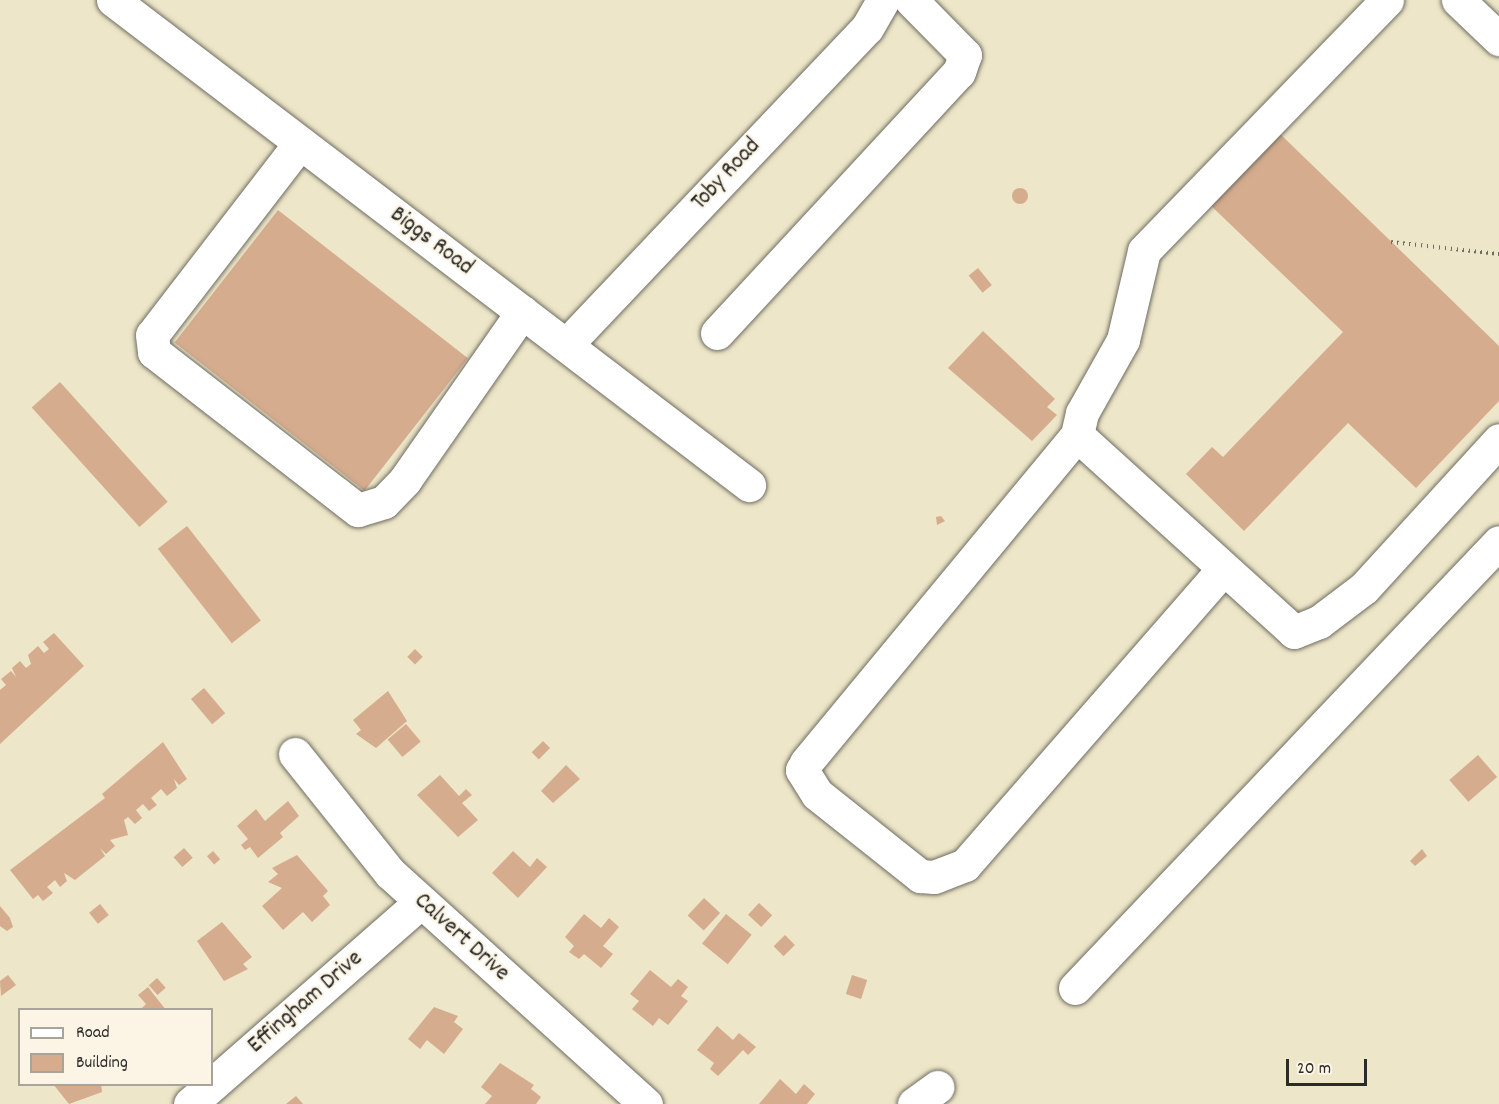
<!DOCTYPE html>
<style>
body{margin:0}
#map{position:relative;width:1499px;height:1104px;overflow:hidden;background:#ede6c8;font-family:Dekko,sans-serif}
div>[style]{position:absolute}
[style*='--x']{left:calc(var(--x)*1px);top:calc(var(--y)*1px);width:calc(var(--w)*1px);rotate:calc(var(--a)*1deg)}
.building>*{inset:0;background:#d6ac8e;transform-origin:0 0}
.round{border-radius:50%}
.path>*{height:4px;margin-top:-2px;transform-origin:0;background:repeating-linear-gradient(90deg,#6f6c62 0 1.5px,transparent 0 6px)}
.roads{filter:drop-shadow(0 0 2px #6f6c62) drop-shadow(0 0 2px #6f6c62)}
.minor>*{height:33px;margin:-16.5px;padding:0 16.5px;transform-origin:16.5px;border-radius:16.5px;background:#fff}
span{translate:-50% -50%;white-space:nowrap;text-align:center;line-height:1.15;-webkit-text-stroke:4.5px #fcf5e5;paint-order:stroke}
.street-label{font-size:24px;color:#2b2b2b}
.legend{position:absolute;left:18px;top:1008px;width:195px;height:78px;box-sizing:border-box;background:#fcf5e5;border:2px solid #a8a49b;margin:0;padding:8px 10px;list-style:none;font-size:18px;color:#2b2b2b}
.legend li{display:flex;align-items:center;gap:12px;height:30px}
.legend b{width:30px;border:2px solid #a8a49b}
.scale{position:absolute;left:1286px;top:1059px;width:81px;height:27px;box-sizing:border-box;border:3px solid #2b2b2b;border-top:0;padding-left:8px;font-size:18px;line-height:21px;white-space:nowrap;color:#2b2b2b;-webkit-text-stroke:4px #fcf5e5;paint-order:stroke}
</style>
<div id="map">
<div class="building">
<div style="clip-path:polygon(1276px 130px,1499px 346px,1499px 401px,1416px 488px,1348px 423px,1244px 531px,1186px 474px,1212px 447px,1223px 457px,1343px 332px,1207px 202px)"></div>
<div class="round" style="left:1012px;top:188px;width:16px;height:16px"></div>
<div style="left:278px;top:210px;width:241px;height:168px;rotate:38deg"></div>
<div style="left:978px;top:268px;width:22px;height:12px;rotate:51deg"></div>
<div style="clip-path:polygon(983px 331px,1055px 399px,1047px 407px,1057px 415px,1032px 441px,948px 368px)"></div>
<div style="left:60px;top:382px;width:161px;height:38px;rotate:48deg"></div>
<div style="clip-path:polygon(941px 516px,945px 521px,937px 525px,936px 517px)"></div>
<div style="left:187px;top:526px;width:120px;height:37px;rotate:52deg"></div>
<div style="clip-path:polygon(54px 633px,84px 666px,0 744px,0 690px,6px 685px,1px 679px,11px 671px,16px 677px,12px 668px,20px 661px,26px 668px,31px 664px,28px 655px,38px 646px,44px 653px,49px 649px,43px 642px)"></div>
<div style="left:415px;top:649px;width:11px;height:11px;rotate:45deg"></div>
<div style="left:204px;top:688px;width:33px;height:17px;rotate:50deg"></div>
<div style="clip-path:polygon(388px 691px,407px 721px,376px 748px,356px 734px,361px 730px,353px 720px)"></div>
<div style="left:406px;top:724px;width:23px;height:24px;rotate:50deg"></div>
<div style="left:543px;top:741px;width:10px;height:16px;rotate:45deg"></div>
<div style="clip-path:polygon(163px 742px,187px 779px,179px 785px,174px 779px,177px 788px,167px 796px,161px 789px,151px 798px,157px 805px,149px 811px,143px 804px,136px 810px,142px 818px,135px 824px,128px 817px,124px 820px,128px 835px,110px 840px,115px 846px,106px 854px,100px 848px,105px 856px,75px 880px,64px 873px,67px 881px,60px 887px,55px 880px,47px 887px,53px 893px,43px 901px,38px 895px,33px 899px,10px 870px,105px 798px,102px 794px)"></div>
<div style="left:1478px;top:755px;width:29px;height:38px;rotate:49deg"></div>
<div style="clip-path:polygon(566px 765px,580px 779px,553px 803px,541px 791px)"></div>
<div style="clip-path:polygon(440px 775px,459px 796px,466px 789px,472px 795px,462px 803px,478px 820px,458px 837px,417px 795px)"></div>
<div style="clip-path:polygon(288px 801px,299px 816px,280px 833px,283px 837px,258px 858px,250px 847px,245px 850px,241px 845px,248px 839px,237px 826px,256px 809px,265px 821px)"></div>
<div style="left:184px;top:848px;width:13px;height:14px;rotate:48deg"></div>
<div style="clip-path:polygon(1422px 849px,1427px 856px,1415px 866px,1410px 861px)"></div>
<div style="left:213px;top:851px;width:11px;height:8px;rotate:49deg"></div>
<div style="clip-path:polygon(513px 851px,530px 867px,537px 858px,547px 867px,518px 898px,492px 873px)"></div>
<div style="clip-path:polygon(297px 855px,328px 891px,323px 896px,330px 905px,312px 922px,303px 912px,283px 930px,262px 906px,282px 888px,268px 882px,278px 874px,272px 868px)"></div>
<div style="left:704px;top:898px;width:22px;height:24px;rotate:43deg"></div>
<div style="left:759px;top:903px;width:18px;height:16px;rotate:43deg"></div>
<div style="left:100px;top:904px;width:14px;height:14px;rotate:51deg"></div>
<div style="clip-path:polygon(0 906px,10px 918px,13px 927px,7px 931px,0 926px)"></div>
<div style="clip-path:polygon(584px 914px,601px 928px,609px 918px,619px 927px,603px 946px,613px 954px,601px 968px,584px 954px,579px 959px,569px 952px,574px 946px,565px 937px)"></div>
<div style="left:726px;top:914px;width:33px;height:38px;rotate:39deg"></div>
<div style="clip-path:polygon(222px 922px,252px 957px,243px 964px,248px 969px,224px 981px,197px 941px)"></div>
<div style="left:785px;top:935px;width:14px;height:16px;rotate:45deg"></div>
<div style="clip-path:polygon(650px 970px,671px 987px,678px 979px,688px 987px,681px 996px,688px 1001px,668px 1025px,659px 1018px,653px 1026px,632px 1009px,639px 1001px,630px 994px)"></div>
<div style="clip-path:polygon(8px 975px,16px 985px,1px 996px,0 981px)"></div>
<div style="left:852px;top:975px;width:16px;height:20px;rotate:18deg"></div>
<div style="left:157px;top:978px;width:13px;height:11px;rotate:48deg"></div>
<div style="clip-path:polygon(148px 987px,155px 996px,166px 1010px,140px 1010px,146px 1004px,138px 995px)"></div>
<div style="clip-path:polygon(434px 1007px,458px 1016px,454px 1022px,463px 1029px,444px 1054px,427px 1040px,420px 1049px,408px 1039px)"></div>
<div style="clip-path:polygon(717px 1026px,733px 1040px,739px 1033px,756px 1047px,748px 1055px,743px 1050px,718px 1076px,710px 1069px,714px 1063px,697px 1050px)"></div>
<div style="clip-path:polygon(500px 1063px,534px 1085px,531px 1089px,541px 1097px,536px 1104px,485px 1104px,492px 1096px,481px 1087px)"></div>
<div style="clip-path:polygon(780px 1079px,796px 1094px,804px 1084px,815px 1094px,807px 1104px,759px 1104px)"></div>
<div style="clip-path:polygon(53px 1084px,101px 1084px,102px 1092px,69px 1104px)"></div>
<div style="clip-path:polygon(296px 1096px,303px 1104px,286px 1104px)"></div>
</div>
<div class="path">
<div style="--x:1391;--y:242;--w:109;--a:6.3"></div>
</div>
<div class="roads">
<div class="minor">
<div style="--x:113;--y:0;--w:800;--a:37.33"></div>
<div style="--x:1387;--y:0;--w:349;--a:134.1"></div>
<div style="--x:1144;--y:251;--w:91;--a:103.3"></div>
<div style="--x:1123;--y:340;--w:84;--a:119.3"></div>
<div style="--x:1082;--y:413;--w:23;--a:103"></div>
<div style="--x:1077;--y:435;--w:293;--a:42.2"></div>
<div style="--x:1294;--y:632;--w:27;--a:-22"></div>
<div style="--x:1319;--y:622;--w:56;--a:-37.1"></div>
<div style="--x:1364;--y:588;--w:200;--a:-47.6"></div>
<div style="--x:1458;--y:0;--w:57;--a:43.6"></div>
<div style="--x:300;--y:143;--w:242;--a:127.6"></div>
<div style="--x:152;--y:335;--w:17;--a:83"></div>
<div style="--x:154;--y:352;--w:258;--a:37.8"></div>
<div style="--x:358;--y:510;--w:27;--a:-17"></div>
<div style="--x:384;--y:502;--w:30;--a:-46"></div>
<div style="--x:405;--y:480;--w:205;--a:-55.1"></div>
<div style="--x:717;--y:333;--w:356;--a:-47.2"></div>
<div style="--x:959;--y:72;--w:18;--a:-71"></div>
<div style="--x:965;--y:55;--w:77;--a:-134.5"></div>
<div style="--x:566;--y:345;--w:437;--a:-46.5"></div>
<div style="--x:867;--y:28;--w:32;--a:-60"></div>
<div style="--x:1077;--y:435;--w:425;--a:129.6"></div>
<div style="--x:806;--y:763;--w:8;--a:120"></div>
<div style="--x:802;--y:770;--w:28;--a:58"></div>
<div style="--x:817;--y:794;--w:132;--a:38.5"></div>
<div style="--x:920;--y:876;--w:14;--a:4"></div>
<div style="--x:934;--y:877;--w:33;--a:-21"></div>
<div style="--x:965;--y:865;--w:391;--a:-48.9"></div>
<div style="--x:295;--y:754;--w:152;--a:51.4"></div>
<div style="--x:390;--y:873;--w:345;--a:42.1"></div>
<div style="--x:1075;--y:988;--w:615;--a:-46.45"></div>
<div style="--x:190;--y:1104;--w:307;--a:-41.2"></div>
<div style="--x:914;--y:1104;--w:29;--a:-36"></div>
</div>
</div>
<div class="street-label">
<span style="left:727px;top:175px;rotate:-47deg">Toby Road</span>
<span style="left:431px;top:242px;rotate:37deg">Biggs Road</span>
<span style="left:461px;top:938px;rotate:42deg">Calvert Drive</span>
<span style="left:306px;top:1003px;rotate:-41deg">Effingham Drive</span>
</div>
<ul class="legend">
<li><b style="height:8px;background:#fff"></b>Road</li>
<li><b style="height:16px;background:#d6ac8e"></b>Building</li>
</ul>
<div class="scale">20 m</div>
</div>
